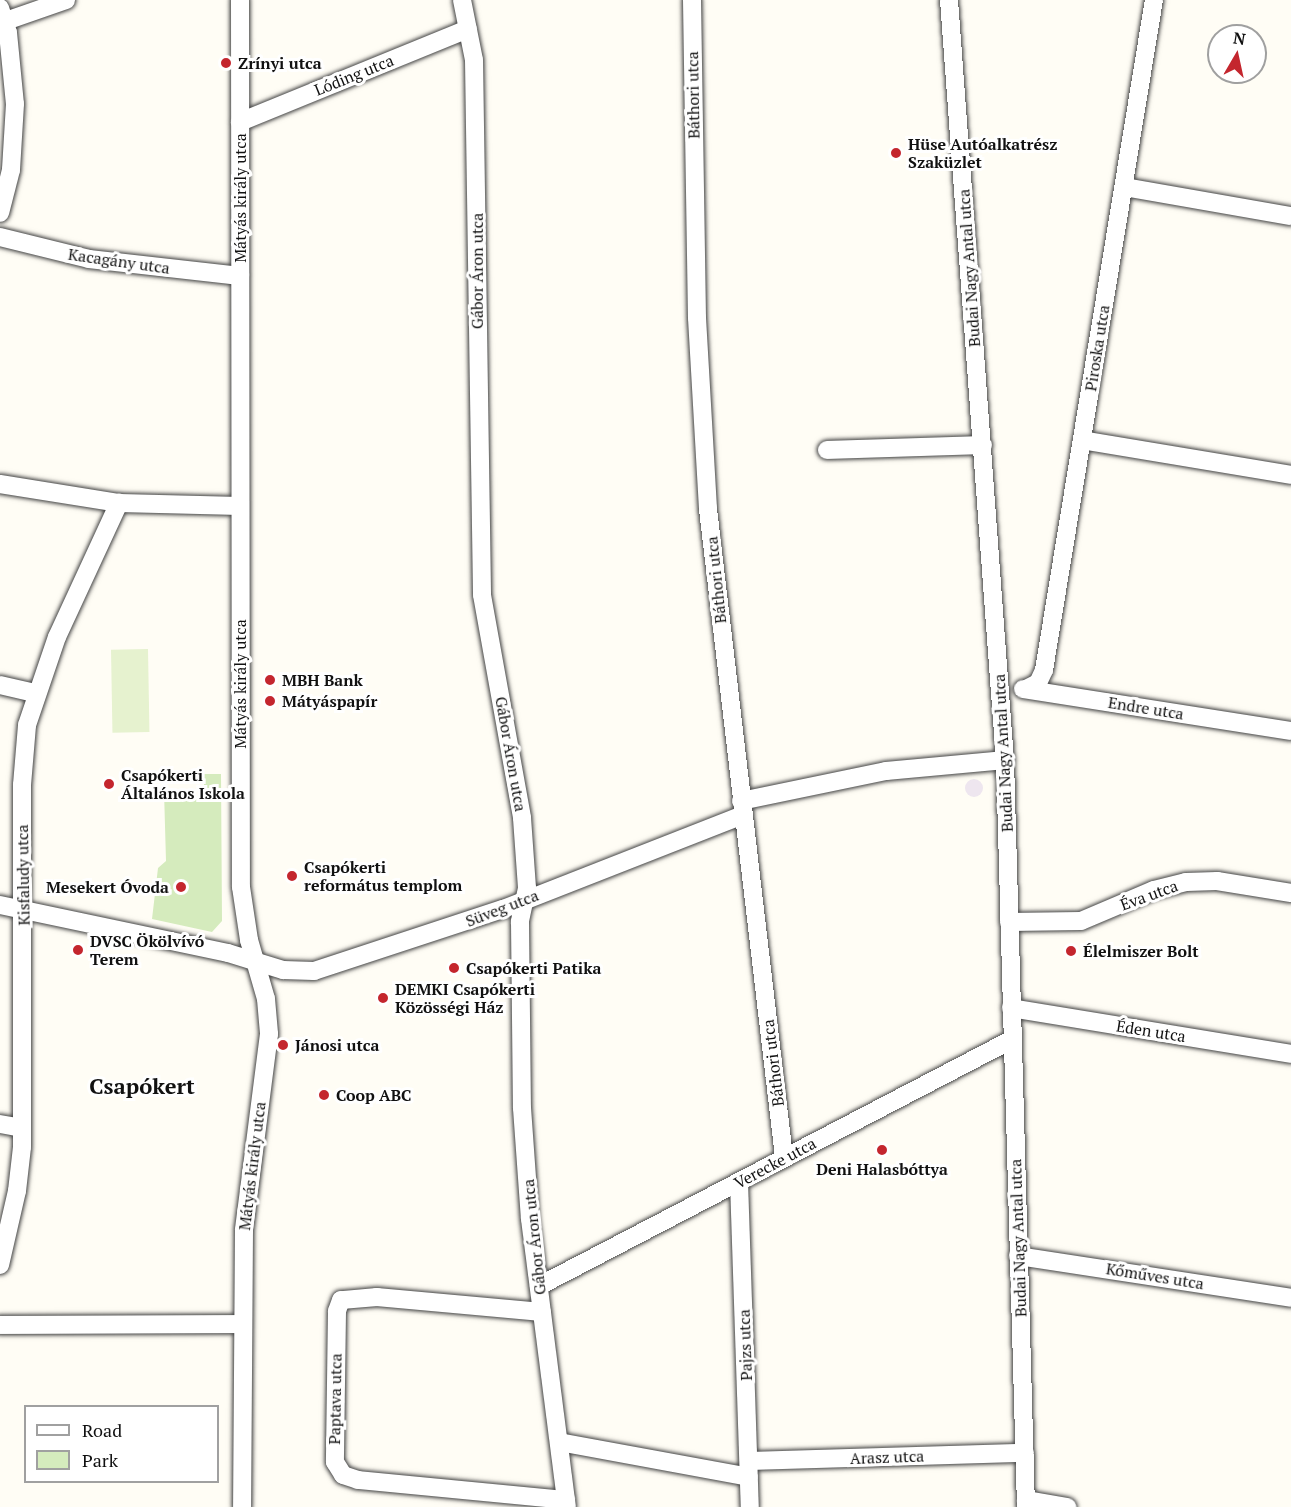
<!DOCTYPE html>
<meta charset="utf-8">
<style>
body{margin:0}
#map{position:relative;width:1291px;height:1507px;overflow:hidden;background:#fffdf5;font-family:"PT Serif",serif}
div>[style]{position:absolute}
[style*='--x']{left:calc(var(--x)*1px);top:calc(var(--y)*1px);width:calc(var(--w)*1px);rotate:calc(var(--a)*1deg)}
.industrial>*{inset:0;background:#eee6ef}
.round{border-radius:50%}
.green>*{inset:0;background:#d5ebbd}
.pitch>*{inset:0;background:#e6f2cf;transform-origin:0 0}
.roads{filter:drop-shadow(0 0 2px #444) drop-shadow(0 0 2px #444)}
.minor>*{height:18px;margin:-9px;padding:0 9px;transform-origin:9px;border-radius:9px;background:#fff}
.dots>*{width:16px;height:16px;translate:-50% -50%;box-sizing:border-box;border:3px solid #fff;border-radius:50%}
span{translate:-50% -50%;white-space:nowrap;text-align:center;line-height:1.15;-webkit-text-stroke:6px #fff;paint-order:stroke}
.poi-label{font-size:16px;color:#111;font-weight:700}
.left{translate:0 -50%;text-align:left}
.right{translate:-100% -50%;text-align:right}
.street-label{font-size:16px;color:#111}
.district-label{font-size:22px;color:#111;font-weight:700}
.legend{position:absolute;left:24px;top:1405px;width:195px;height:78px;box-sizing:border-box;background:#fff;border:2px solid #a0a0a0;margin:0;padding:8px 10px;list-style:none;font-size:18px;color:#111}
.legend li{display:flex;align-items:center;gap:12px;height:30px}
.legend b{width:30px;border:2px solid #a0a0a0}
.north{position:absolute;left:1207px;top:24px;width:60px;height:60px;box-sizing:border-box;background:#fff;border:2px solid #a0a0a0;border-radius:50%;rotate:9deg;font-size:16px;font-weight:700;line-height:24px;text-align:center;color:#111}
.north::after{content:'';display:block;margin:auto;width:21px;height:27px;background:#c4262e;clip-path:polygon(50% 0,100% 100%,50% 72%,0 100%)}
</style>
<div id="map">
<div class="industrial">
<div class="round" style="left:965px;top:779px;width:18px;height:18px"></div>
</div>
<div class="green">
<div style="clip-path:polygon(204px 774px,221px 774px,222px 921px,212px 932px,152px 919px,158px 868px,166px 861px,164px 791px,185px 790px,185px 799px,204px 799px)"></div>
</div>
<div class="pitch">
<div style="left:148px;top:649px;width:83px;height:37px;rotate:89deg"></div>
</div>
<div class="roads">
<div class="minor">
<div style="--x:240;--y:0;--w:887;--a:89.94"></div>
<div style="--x:241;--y:887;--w:54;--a:81.4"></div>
<div style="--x:249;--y:940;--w:61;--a:73.9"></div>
<div style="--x:266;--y:999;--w:35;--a:85"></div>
<div style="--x:269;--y:1034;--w:198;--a:97.3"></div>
<div style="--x:244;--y:1230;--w:277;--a:90.4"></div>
<div style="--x:462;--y:0;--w:61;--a:78.7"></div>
<div style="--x:474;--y:60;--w:535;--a:89.14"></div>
<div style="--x:482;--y:595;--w:227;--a:79.8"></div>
<div style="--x:522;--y:818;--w:70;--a:85.9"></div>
<div style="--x:527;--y:888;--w:35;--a:102"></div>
<div style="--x:520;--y:922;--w:186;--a:89.4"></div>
<div style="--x:522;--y:1108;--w:111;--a:85.9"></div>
<div style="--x:530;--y:1219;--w:290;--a:82.7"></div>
<div style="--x:692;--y:0;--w:318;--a:89.1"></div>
<div style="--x:697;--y:318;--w:191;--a:86.7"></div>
<div style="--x:708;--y:509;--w:652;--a:83.31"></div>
<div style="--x:949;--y:0;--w:762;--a:85.79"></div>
<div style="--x:1005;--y:760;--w:747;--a:88.39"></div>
<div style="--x:0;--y:8;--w:26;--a:72"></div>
<div style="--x:8;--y:33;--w:71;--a:84.4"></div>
<div style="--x:15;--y:104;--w:66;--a:93.5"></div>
<div style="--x:11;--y:170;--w:44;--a:104.3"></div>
<div style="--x:0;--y:23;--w:70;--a:-19.2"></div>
<div style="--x:240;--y:122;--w:246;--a:-22.2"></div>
<div style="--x:1124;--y:187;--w:169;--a:9.9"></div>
<div style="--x:0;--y:237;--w:92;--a:13.9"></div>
<div style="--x:89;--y:259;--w:152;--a:6.4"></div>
<div style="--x:1082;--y:440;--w:212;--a:9.5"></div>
<div style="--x:827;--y:450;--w:156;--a:-1.8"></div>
<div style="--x:0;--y:484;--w:121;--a:9.1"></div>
<div style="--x:119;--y:503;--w:121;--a:1.4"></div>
<div style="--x:0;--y:685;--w:36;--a:13"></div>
<div style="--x:1028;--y:688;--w:11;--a:-27"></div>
<div style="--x:1038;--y:683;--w:14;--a:-65"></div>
<div style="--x:1044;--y:670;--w:679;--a:-80.68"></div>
<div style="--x:1023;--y:689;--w:271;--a:8.9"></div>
<div style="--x:741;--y:801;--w:148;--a:-11.7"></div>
<div style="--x:886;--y:771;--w:120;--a:-5.3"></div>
<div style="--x:0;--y:905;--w:233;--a:11.9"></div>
<div style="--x:228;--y:953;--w:58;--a:17.2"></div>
<div style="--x:283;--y:970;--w:31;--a:2"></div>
<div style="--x:314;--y:971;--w:199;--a:-18.2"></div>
<div style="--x:503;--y:909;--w:258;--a:-21.4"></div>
<div style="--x:1009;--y:922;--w:72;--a:-0.8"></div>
<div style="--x:1081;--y:921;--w:79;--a:-23"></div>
<div style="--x:1154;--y:890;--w:33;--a:-14"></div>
<div style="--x:1186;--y:882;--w:31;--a:-2"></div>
<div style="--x:1217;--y:881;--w:75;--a:9.2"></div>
<div style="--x:1011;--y:1008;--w:284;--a:9.3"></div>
<div style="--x:0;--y:1124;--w:22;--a:10"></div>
<div style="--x:739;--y:1182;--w:325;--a:88.1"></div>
<div style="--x:1018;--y:1256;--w:276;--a:8.7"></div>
<div style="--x:0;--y:1265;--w:76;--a:-77.1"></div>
<div style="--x:17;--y:1191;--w:44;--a:-83.5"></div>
<div style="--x:22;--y:1147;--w:362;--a:-90"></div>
<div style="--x:22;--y:785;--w:60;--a:-85.2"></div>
<div style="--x:27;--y:725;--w:93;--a:-71.2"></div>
<div style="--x:57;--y:637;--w:148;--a:-65.2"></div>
<div style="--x:539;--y:1286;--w:532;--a:-27.53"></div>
<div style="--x:542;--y:1312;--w:166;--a:-174.8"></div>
<div style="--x:377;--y:1297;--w:36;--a:175"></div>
<div style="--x:341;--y:1300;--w:12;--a:110"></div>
<div style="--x:337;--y:1311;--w:151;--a:90.8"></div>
<div style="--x:335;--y:1462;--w:15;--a:58"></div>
<div style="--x:343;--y:1475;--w:16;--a:18"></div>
<div style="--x:358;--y:1480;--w:209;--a:5.5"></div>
<div style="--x:0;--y:1325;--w:242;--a:-0.2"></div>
<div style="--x:559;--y:1442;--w:193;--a:10.4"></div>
<div style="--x:749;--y:1461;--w:276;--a:-1.7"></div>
<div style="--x:1026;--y:1500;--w:42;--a:9.7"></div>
</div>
</div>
<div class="dots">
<div style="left:226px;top:63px;background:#c4262e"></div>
<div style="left:896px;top:153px;background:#c4262e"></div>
<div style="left:270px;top:680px;background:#c4262e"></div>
<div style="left:270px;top:701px;background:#c4262e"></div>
<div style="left:109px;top:784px;background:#c4262e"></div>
<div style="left:292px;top:876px;background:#c4262e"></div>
<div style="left:181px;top:887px;background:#c4262e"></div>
<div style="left:78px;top:950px;background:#c4262e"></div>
<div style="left:1071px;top:951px;background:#c4262e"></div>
<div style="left:454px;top:968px;background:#c4262e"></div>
<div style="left:383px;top:998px;background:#c4262e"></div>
<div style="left:283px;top:1045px;background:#c4262e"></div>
<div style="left:324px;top:1095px;background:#c4262e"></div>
<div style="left:882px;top:1150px;background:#c4262e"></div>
</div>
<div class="poi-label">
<span class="left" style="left:238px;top:63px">Zrínyi utca</span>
<span class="left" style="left:908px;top:153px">Hüse Autóalkatrész<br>Szaküzlet</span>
<span class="left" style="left:282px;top:680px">MBH Bank</span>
<span class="left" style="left:282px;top:701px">Mátyáspapír</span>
<span class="left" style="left:121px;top:784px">Csapókerti<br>Általános Iskola</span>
<span class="left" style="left:304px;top:876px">Csapókerti<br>református templom</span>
<span class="right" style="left:169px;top:887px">Mesekert Óvoda</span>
<span class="left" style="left:90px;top:950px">DVSC Ökölvívó<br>Terem</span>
<span class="left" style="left:1083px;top:951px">Élelmiszer Bolt</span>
<span class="left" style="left:466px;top:968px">Csapókerti Patika</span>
<span class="left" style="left:395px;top:998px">DEMKI Csapókerti<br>Közösségi Ház</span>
<span class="left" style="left:295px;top:1045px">Jánosi utca</span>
<span class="left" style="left:336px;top:1095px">Coop ABC</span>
<span style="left:882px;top:1169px">Deni Halasbóttya</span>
</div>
<div class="street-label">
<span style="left:354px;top:75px;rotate:-22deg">Lóding utca</span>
<span style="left:693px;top:95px;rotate:-91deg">Báthori utca</span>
<span style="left:240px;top:198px;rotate:-90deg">Mátyás király utca</span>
<span style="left:119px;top:261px;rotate:8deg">Kacagány utca</span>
<span style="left:969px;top:268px;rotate:-94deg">Budai Nagy Antal utca</span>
<span style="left:477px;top:271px;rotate:-90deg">Gábor Áron utca</span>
<span style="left:1097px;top:348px;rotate:-81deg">Piroska utca</span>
<span style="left:716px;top:580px;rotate:-96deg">Báthori utca</span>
<span style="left:240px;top:684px;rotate:-90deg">Mátyás király utca</span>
<span style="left:1146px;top:708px;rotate:9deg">Endre utca</span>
<span style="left:1003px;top:753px;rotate:-93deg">Budai Nagy Antal utca</span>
<span style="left:511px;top:754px;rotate:80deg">Gábor Áron utca</span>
<span style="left:23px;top:875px;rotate:-91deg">Kisfaludy utca</span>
<span style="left:1149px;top:895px;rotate:-20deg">Éva utca</span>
<span style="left:502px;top:908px;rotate:-21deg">Süveg utca</span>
<span style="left:1151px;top:1031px;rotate:9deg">Éden utca</span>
<span style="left:773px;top:1063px;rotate:-97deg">Báthori utca</span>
<span style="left:775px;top:1163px;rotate:-28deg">Verecke utca</span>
<span style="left:252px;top:1166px;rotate:-83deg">Mátyás király utca</span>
<span style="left:534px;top:1237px;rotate:-96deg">Gábor Áron utca</span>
<span style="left:1018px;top:1238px;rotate:-92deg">Budai Nagy Antal utca</span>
<span style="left:1155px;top:1276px;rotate:9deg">Kőműves utca</span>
<span style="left:745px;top:1345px;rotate:-92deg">Pajzs utca</span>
<span style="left:335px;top:1399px;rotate:-89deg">Paptava utca</span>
<span style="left:887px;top:1457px;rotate:-2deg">Arasz utca</span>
</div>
<div class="district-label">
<span style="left:142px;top:1086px">Csapókert</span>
</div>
<ul class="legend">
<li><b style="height:8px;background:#fff"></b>Road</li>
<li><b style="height:16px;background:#d5ebbd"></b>Park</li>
</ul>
<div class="north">N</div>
</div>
